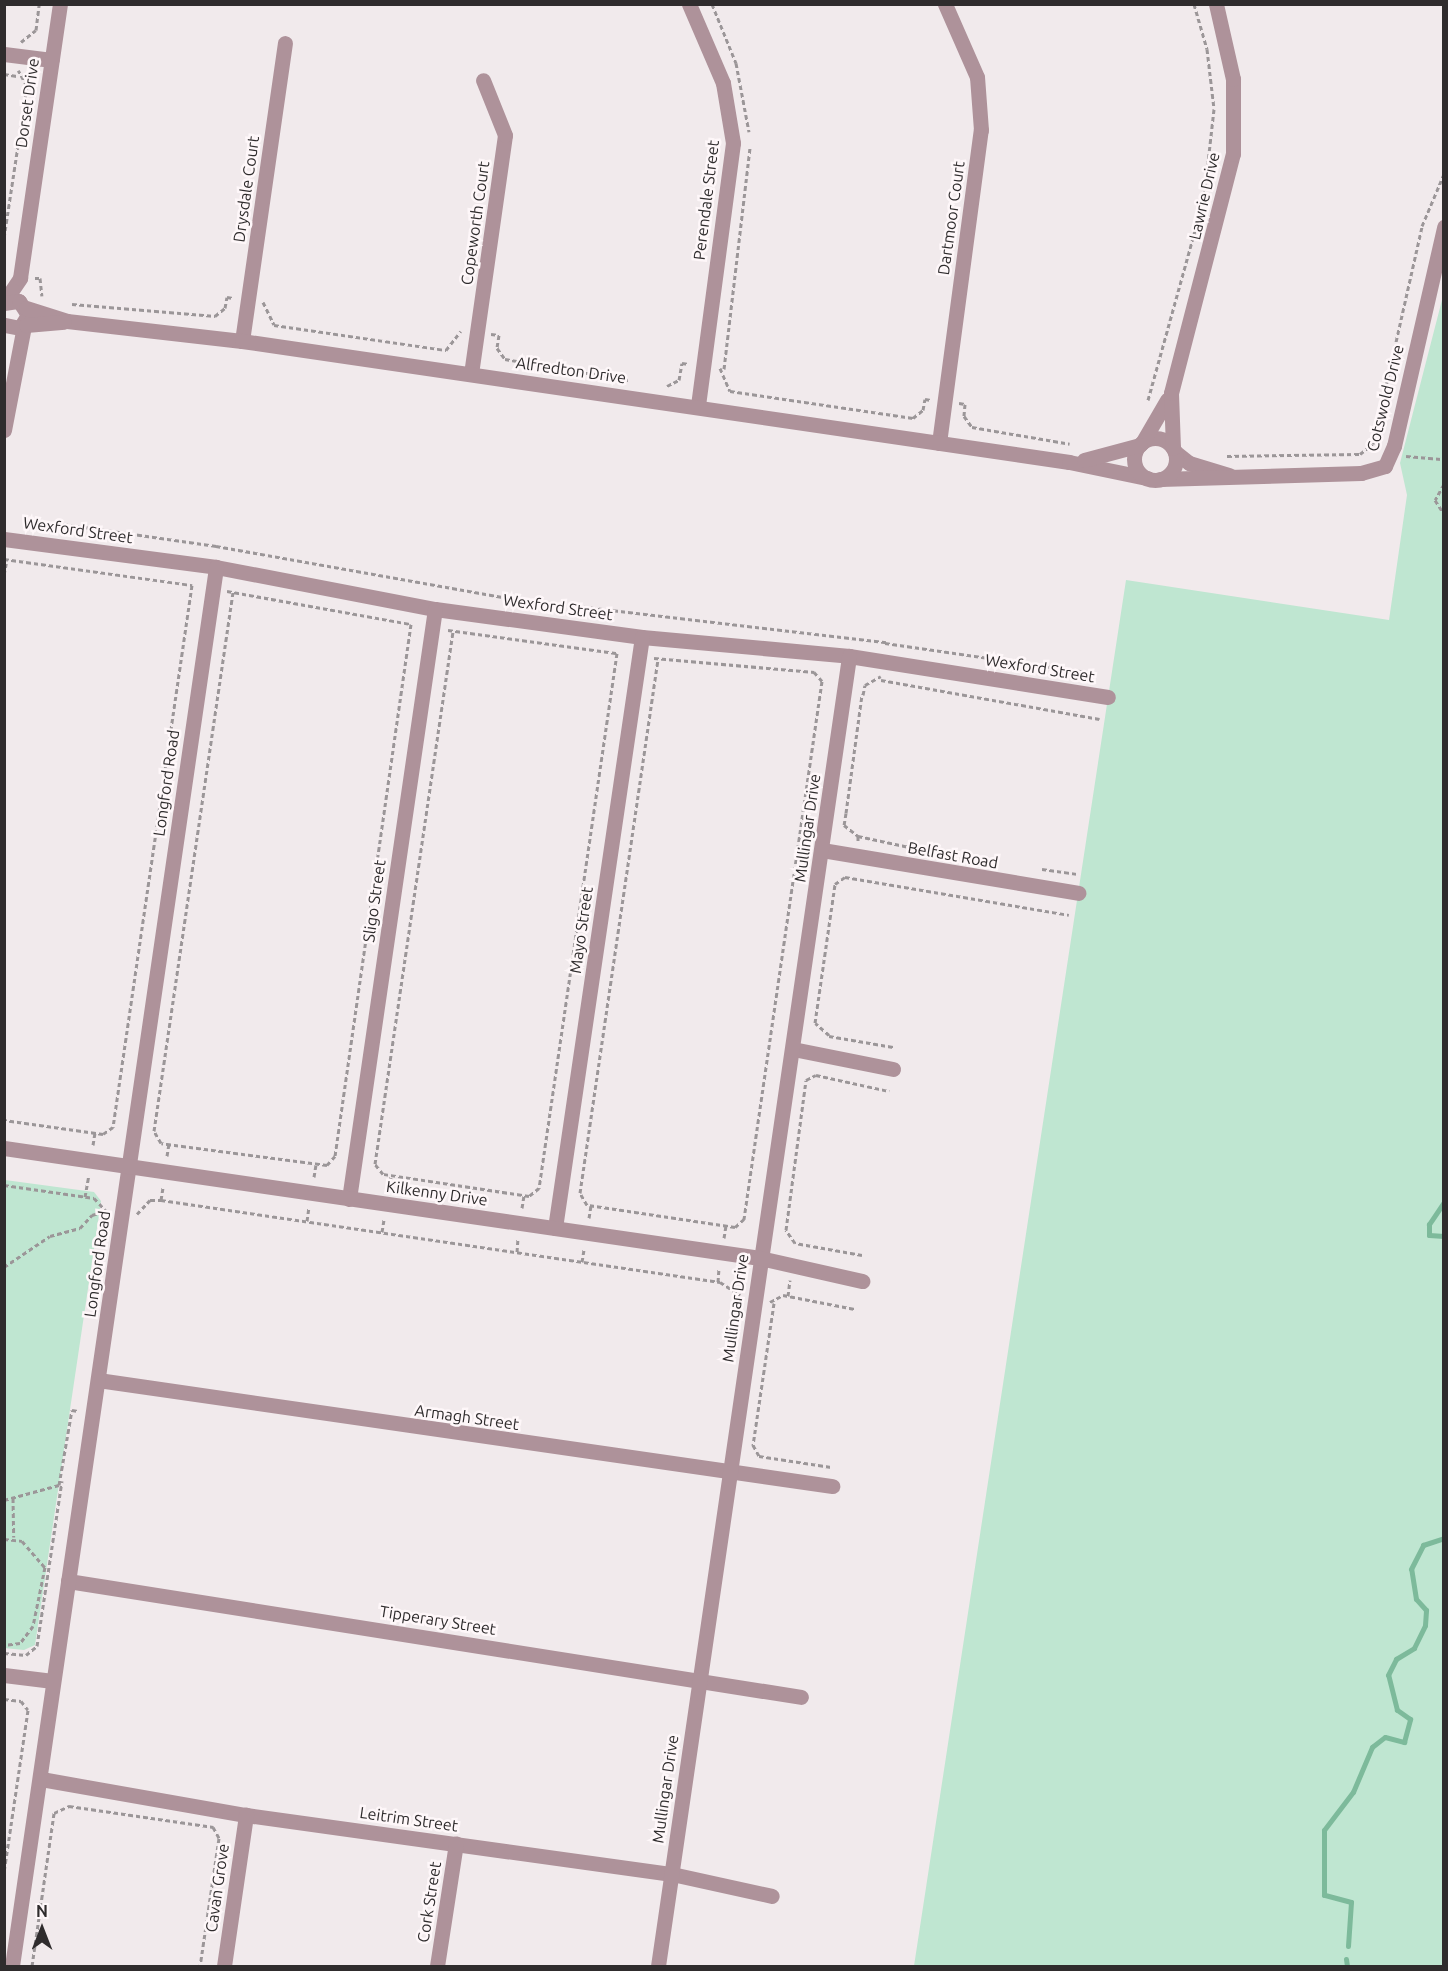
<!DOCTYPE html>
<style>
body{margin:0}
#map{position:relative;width:1448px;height:1971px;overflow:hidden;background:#f1eaec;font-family:Ubuntu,sans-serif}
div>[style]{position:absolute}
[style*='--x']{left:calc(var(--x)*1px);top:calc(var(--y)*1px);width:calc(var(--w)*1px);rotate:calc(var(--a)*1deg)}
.green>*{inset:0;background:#bfe6d1}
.stream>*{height:5px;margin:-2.5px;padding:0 2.5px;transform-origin:2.5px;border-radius:2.5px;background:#7dba9b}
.path>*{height:3px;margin-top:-1.5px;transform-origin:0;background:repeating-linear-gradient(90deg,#9b9698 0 4.5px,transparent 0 7.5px)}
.minor>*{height:15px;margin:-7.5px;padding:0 7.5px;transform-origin:7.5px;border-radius:7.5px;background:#ae929a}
.tertiary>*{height:15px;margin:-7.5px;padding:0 7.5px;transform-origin:7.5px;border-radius:7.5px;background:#ae929a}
.tertiary>.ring{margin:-7.5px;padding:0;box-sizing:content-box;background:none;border:15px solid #ae929a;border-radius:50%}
span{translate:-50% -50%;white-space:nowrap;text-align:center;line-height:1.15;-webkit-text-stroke:5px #fef7f9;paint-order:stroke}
.street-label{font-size:16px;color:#2f2c2d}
.frame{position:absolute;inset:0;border:6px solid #2f2c2d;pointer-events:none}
.north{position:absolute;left:12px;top:1899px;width:60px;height:60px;-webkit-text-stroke:4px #fef7f9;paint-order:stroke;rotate:0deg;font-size:16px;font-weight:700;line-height:24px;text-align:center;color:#2f2c2d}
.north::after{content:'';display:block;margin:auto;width:21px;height:27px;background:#2f2c2d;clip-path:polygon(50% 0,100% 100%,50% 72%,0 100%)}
</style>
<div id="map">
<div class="green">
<div style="clip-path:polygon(1443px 296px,1443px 1966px,914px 1966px,1126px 580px,1389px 620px,1407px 495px,1400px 463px)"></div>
<div style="clip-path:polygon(5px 1180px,94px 1192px,101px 1201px,35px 1645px,24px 1650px,4px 1648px)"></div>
</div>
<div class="stream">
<div style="--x:1444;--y:1202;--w:27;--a:124"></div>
<div style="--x:1429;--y:1224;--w:11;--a:90"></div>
<div style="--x:1429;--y:1235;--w:15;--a:4"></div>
<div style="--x:1444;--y:1492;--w:28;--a:90"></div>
<div style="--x:1348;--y:1946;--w:44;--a:-86.1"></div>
<div style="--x:1351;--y:1902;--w:28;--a:-165"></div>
<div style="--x:1324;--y:1895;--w:65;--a:-90"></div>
<div style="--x:1324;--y:1830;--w:48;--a:-52.7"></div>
<div style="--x:1353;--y:1792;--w:49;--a:-67.1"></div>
<div style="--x:1372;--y:1747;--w:16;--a:-38"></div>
<div style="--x:1385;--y:1737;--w:20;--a:15"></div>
<div style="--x:1404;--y:1742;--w:24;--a:-75"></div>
<div style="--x:1410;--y:1719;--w:16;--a:-145"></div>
<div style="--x:1397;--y:1710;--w:36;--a:-104"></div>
<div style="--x:1388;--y:1675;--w:18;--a:-63"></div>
<div style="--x:1396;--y:1659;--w:21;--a:-31"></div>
<div style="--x:1414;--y:1648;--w:25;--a:-64"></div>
<div style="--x:1425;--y:1625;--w:15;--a:-86"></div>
<div style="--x:1426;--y:1610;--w:15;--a:-132"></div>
<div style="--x:1416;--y:1599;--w:30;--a:-99"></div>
<div style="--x:1411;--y:1569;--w:27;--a:-63"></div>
<div style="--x:1423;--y:1545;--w:22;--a:-18"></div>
<div style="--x:1346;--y:1959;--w:7;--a:82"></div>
</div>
<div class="path">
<div style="--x:712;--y:4;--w:64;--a:67.9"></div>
<div style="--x:736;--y:63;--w:70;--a:79.3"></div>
<div style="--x:1194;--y:4;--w:47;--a:73.9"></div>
<div style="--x:1207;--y:49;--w:60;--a:83.3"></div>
<div style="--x:1214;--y:109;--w:90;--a:96.4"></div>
<div style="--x:21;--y:42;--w:19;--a:-39"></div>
<div style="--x:36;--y:30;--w:26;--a:-83"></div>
<div style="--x:4;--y:74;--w:13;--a:9"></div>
<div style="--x:4;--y:238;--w:154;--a:-81.4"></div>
<div style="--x:27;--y:86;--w:18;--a:-119"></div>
<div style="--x:35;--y:278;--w:5;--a:0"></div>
<div style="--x:40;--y:278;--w:18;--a:84"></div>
<div style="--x:263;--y:302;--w:25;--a:64"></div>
<div style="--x:274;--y:325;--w:174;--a:8.3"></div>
<div style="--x:446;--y:350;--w:24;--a:-52"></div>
<div style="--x:72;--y:304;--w:144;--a:4.8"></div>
<div style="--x:215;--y:316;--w:13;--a:-39"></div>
<div style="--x:225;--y:308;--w:11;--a:-80"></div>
<div style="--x:227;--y:297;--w:6;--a:9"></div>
<div style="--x:491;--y:334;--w:8;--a:7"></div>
<div style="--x:499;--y:335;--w:13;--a:99"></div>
<div style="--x:497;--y:348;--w:14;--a:54"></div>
<div style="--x:505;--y:359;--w:125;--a:9.7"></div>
<div style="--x:720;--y:368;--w:25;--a:67"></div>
<div style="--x:730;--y:391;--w:185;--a:8.4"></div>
<div style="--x:913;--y:418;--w:13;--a:-39"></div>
<div style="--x:923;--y:410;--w:11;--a:-80"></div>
<div style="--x:925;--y:399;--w:6;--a:9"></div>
<div style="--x:724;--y:369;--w:224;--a:-83.3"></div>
<div style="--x:667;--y:386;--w:13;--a:-27"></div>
<div style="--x:679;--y:380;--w:17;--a:-80"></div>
<div style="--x:682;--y:363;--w:7;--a:8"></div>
<div style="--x:1148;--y:400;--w:176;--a:-74.5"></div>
<div style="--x:959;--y:403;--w:6;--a:9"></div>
<div style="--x:965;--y:404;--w:12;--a:95"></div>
<div style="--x:964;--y:416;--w:14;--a:54"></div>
<div style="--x:972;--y:427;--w:99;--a:9.8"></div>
<div style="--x:1227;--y:456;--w:133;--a:-0.9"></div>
<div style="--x:1360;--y:454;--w:16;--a:-38"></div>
<div style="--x:1373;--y:444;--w:223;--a:-77.3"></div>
<div style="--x:1422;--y:226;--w:56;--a:-67.1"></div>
<div style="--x:1406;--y:456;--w:38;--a:5"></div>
<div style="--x:1444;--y:484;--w:18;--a:119"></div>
<div style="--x:1435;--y:500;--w:17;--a:57"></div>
<div style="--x:27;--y:526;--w:5;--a:-79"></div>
<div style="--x:28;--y:521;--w:35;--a:5"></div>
<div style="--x:63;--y:524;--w:155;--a:8.2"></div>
<div style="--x:216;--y:546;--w:298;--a:10.1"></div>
<div style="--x:509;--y:598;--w:380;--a:6.7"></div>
<div style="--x:4;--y:559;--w:190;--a:7.9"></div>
<div style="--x:192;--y:585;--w:548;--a:98.29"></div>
<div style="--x:113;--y:1127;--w:12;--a:145"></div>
<div style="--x:103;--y:1134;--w:100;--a:-172"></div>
<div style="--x:4;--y:575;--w:16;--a:-79"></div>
<div style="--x:227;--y:591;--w:187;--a:10.2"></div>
<div style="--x:411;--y:624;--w:537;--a:98.13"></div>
<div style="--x:335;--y:1156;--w:12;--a:132"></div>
<div style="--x:327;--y:1165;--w:167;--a:-172.5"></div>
<div style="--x:161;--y:1143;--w:14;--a:-120"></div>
<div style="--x:154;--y:1131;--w:545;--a:-81.66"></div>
<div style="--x:448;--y:630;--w:171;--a:7.8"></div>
<div style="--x:617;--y:653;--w:541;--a:98.29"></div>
<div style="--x:539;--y:1188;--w:13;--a:141"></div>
<div style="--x:529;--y:1196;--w:148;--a:-171.4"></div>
<div style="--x:383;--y:1174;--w:13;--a:-129"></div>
<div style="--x:375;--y:1164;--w:539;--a:-81.67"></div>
<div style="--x:885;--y:643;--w:211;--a:8.2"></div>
<div style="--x:654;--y:658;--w:161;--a:5"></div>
<div style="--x:814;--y:672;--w:12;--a:48"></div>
<div style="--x:822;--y:681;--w:544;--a:98.25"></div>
<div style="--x:744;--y:1219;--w:12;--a:138"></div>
<div style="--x:735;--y:1227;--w:150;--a:-171.5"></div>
<div style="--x:587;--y:1205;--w:14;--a:-120"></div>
<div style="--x:580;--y:1193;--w:540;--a:-81.69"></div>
<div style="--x:881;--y:680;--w:222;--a:10.1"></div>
<div style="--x:863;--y:695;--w:10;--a:-79"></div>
<div style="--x:865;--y:685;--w:18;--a:-29"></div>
<div style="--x:846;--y:813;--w:120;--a:-82.3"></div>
<div style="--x:846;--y:813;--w:12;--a:99"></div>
<div style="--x:844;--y:825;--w:18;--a:38"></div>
<div style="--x:858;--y:841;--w:5;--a:-90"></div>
<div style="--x:858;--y:836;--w:57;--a:12.1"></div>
<div style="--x:1042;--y:869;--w:35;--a:8"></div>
<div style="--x:829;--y:1035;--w:18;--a:-139"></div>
<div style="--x:815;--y:1023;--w:140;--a:-81.8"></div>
<div style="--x:835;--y:884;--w:12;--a:-35"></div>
<div style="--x:845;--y:877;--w:227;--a:9.6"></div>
<div style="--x:829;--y:1036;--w:65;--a:9.8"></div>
<div style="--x:93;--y:1145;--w:12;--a:-81"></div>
<div style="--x:167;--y:1156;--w:12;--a:-81"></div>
<div style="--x:314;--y:1177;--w:13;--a:-81"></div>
<div style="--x:4;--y:1185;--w:91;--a:8.2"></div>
<div style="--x:94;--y:1198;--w:18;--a:47"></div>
<div style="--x:389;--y:1189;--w:13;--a:-81"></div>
<div style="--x:85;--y:1197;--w:22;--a:-80"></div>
<div style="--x:161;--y:1200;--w:13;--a:-81"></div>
<div style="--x:522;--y:1208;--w:13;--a:-81"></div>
<div style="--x:137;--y:1214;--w:19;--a:-47"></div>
<div style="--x:150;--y:1200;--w:11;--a:0"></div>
<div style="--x:161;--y:1200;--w:565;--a:8.35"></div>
<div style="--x:720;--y:1282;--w:24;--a:33"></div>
<div style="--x:589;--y:1218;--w:13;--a:-81"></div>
<div style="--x:307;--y:1221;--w:14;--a:-82"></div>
<div style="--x:382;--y:1232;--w:13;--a:-81"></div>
<div style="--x:724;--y:1238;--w:13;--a:-81"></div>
<div style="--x:517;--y:1252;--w:13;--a:-86"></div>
<div style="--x:862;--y:1255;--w:68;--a:-169.8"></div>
<div style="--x:795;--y:1243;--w:16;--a:-125"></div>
<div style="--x:786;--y:1230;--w:151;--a:-82.4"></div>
<div style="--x:806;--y:1080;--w:11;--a:-27"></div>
<div style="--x:816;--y:1075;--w:75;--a:12.4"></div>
<div style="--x:582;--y:1262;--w:13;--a:-81"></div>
<div style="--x:4;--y:1267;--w:55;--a:-34"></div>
<div style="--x:50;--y:1236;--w:31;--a:-15"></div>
<div style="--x:80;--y:1228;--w:18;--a:-47"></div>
<div style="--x:92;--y:1215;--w:14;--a:-17"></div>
<div style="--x:718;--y:1282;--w:14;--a:-86"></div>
<div style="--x:788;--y:1296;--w:16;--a:-83"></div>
<div style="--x:770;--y:1302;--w:15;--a:-28"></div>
<div style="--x:783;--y:1295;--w:73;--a:11"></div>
<div style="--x:774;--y:1303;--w:144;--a:98.4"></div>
<div style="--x:753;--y:1445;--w:13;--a:61"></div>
<div style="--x:759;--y:1456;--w:73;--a:8.7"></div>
<div style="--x:13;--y:1498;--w:39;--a:89"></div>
<div style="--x:4;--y:1500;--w:57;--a:-15.3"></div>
<div style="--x:59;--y:1485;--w:76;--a:-80.2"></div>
<div style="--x:72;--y:1410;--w:6;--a:9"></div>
<div style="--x:4;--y:1539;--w:18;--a:6"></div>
<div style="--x:22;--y:1541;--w:35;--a:49"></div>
<div style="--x:45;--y:1567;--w:60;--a:101.5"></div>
<div style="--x:33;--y:1626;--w:21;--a:127"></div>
<div style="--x:20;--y:1643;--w:16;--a:173"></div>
<div style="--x:4;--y:1653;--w:22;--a:5"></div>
<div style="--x:26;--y:1655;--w:14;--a:-39"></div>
<div style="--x:37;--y:1646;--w:167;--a:-81.4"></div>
<div style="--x:4;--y:1699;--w:17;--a:7"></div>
<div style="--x:21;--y:1701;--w:11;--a:52"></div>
<div style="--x:28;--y:1710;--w:164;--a:98.4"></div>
<div style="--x:32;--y:1966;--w:155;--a:-81.8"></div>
<div style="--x:54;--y:1813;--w:17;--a:-25"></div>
<div style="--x:69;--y:1806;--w:146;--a:8.3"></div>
<div style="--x:213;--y:1827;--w:13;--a:61"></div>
<div style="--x:219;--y:1838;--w:129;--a:98.4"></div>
</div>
<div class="minor">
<div style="--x:689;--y:4;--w:86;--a:66.7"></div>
<div style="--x:723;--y:83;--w:61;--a:80.5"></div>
<div style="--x:733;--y:143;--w:266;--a:97.6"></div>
<div style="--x:4;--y:54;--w:48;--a:7.1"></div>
<div style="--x:4;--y:302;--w:29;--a:-56"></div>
<div style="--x:20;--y:278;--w:277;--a:-81.7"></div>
<div style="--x:242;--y:341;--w:301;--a:-81.8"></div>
<div style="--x:471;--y:374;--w:241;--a:-81.9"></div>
<div style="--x:505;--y:135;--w:59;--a:-111.8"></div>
<div style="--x:4;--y:430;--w:106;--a:-79.1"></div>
<div style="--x:939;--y:443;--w:316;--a:-82.4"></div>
<div style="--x:981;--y:130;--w:53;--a:-94.3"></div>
<div style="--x:977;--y:77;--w:80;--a:-113.7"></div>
<div style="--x:1175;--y:452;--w:18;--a:38"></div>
<div style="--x:1189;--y:463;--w:42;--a:16.7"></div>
<div style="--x:1160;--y:479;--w:201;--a:-1.7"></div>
<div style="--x:1361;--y:473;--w:25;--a:-16"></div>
<div style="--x:1385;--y:466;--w:22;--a:-66"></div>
<div style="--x:1394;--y:446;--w:225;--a:-77.1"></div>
<div style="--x:4;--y:539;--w:214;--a:7.5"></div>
<div style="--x:216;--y:567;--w:223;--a:10.9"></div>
<div style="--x:435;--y:609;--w:209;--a:7.7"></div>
<div style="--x:642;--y:637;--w:208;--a:5.2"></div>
<div style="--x:849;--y:656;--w:262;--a:9"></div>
<div style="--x:822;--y:850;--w:260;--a:9.5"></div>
<div style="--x:793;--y:1049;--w:102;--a:11.3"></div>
<div style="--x:349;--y:1199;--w:596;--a:-81.71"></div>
<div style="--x:555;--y:1228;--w:597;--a:-81.63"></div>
<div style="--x:98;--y:1380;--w:742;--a:8.22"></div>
<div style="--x:68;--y:1581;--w:742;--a:8.99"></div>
<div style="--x:4;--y:1675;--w:49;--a:7"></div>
<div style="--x:41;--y:1779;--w:208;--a:10"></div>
<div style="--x:246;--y:1815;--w:430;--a:7.9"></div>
<div style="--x:672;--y:1874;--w:102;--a:12.4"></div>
<div style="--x:12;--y:1966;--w:1414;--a:-81.7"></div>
<div style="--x:224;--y:1966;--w:153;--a:-81.7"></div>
<div style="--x:437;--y:1966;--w:124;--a:-81.2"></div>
<div style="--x:658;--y:1966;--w:1324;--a:-81.7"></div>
</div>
<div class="tertiary">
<div style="--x:4;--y:303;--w:15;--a:-8"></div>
<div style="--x:19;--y:301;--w:17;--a:57"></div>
<div style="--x:28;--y:315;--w:15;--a:122"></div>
<div style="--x:20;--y:328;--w:16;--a:-169"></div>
<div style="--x:26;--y:308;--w:43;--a:17.6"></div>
<div style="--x:67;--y:321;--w:176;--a:6.5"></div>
<div style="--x:242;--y:341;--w:836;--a:8.32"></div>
<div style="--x:1069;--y:462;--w:80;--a:11.6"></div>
<div style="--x:26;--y:325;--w:38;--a:-5"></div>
<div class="ring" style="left:1134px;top:438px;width:27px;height:27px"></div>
<div style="--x:1142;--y:443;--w:50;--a:-59.8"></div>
<div style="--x:1173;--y:448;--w:55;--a:-92.1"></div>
<div style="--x:1171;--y:393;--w:247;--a:-75.5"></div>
<div style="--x:1233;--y:154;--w:75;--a:-90"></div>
<div style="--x:1233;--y:79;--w:77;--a:-102.8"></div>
<div style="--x:1084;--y:460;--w:58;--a:-15"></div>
<div style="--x:4;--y:1148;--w:764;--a:8.28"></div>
<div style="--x:760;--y:1258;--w:105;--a:12.7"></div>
</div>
<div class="street-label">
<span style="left:27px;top:103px;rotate:-82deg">Dorset Drive</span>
<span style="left:246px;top:189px;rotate:-82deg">Drysdale Court</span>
<span style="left:1204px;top:196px;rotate:-77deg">Lawrie Drive</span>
<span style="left:706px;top:200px;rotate:-83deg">Perendale Street</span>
<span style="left:951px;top:218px;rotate:-82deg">Dartmoor Court</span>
<span style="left:475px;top:223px;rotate:-82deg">Copeworth Court</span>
<span style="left:571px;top:370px;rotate:8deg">Alfredton Drive</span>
<span style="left:1385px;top:398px;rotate:-76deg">Cotswold Drive</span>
<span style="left:78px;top:530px;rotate:8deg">Wexford Street</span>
<span style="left:558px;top:607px;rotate:8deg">Wexford Street</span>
<span style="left:1040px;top:668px;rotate:9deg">Wexford Street</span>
<span style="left:166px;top:783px;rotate:-82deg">Longford Road</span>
<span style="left:807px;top:828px;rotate:-82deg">Mullingar Drive</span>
<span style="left:953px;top:855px;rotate:10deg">Belfast Road</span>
<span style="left:374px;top:901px;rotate:-82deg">Sligo Street</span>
<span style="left:581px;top:930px;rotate:-82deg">Mayo Street</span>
<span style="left:437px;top:1193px;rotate:8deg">Kilkenny Drive</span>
<span style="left:97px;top:1264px;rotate:-82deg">Longford Road</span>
<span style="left:735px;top:1308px;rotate:-82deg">Mullingar Drive</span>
<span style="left:467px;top:1417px;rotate:8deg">Armagh Street</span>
<span style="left:438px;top:1620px;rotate:9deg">Tipperary Street</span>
<span style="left:665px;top:1789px;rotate:-82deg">Mullingar Drive</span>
<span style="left:409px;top:1819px;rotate:8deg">Leitrim Street</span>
<span style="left:217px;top:1888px;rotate:-82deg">Cavan Grove</span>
<span style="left:429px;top:1902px;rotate:-81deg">Cork Street</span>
</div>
<div class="frame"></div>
<div class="north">N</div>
</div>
